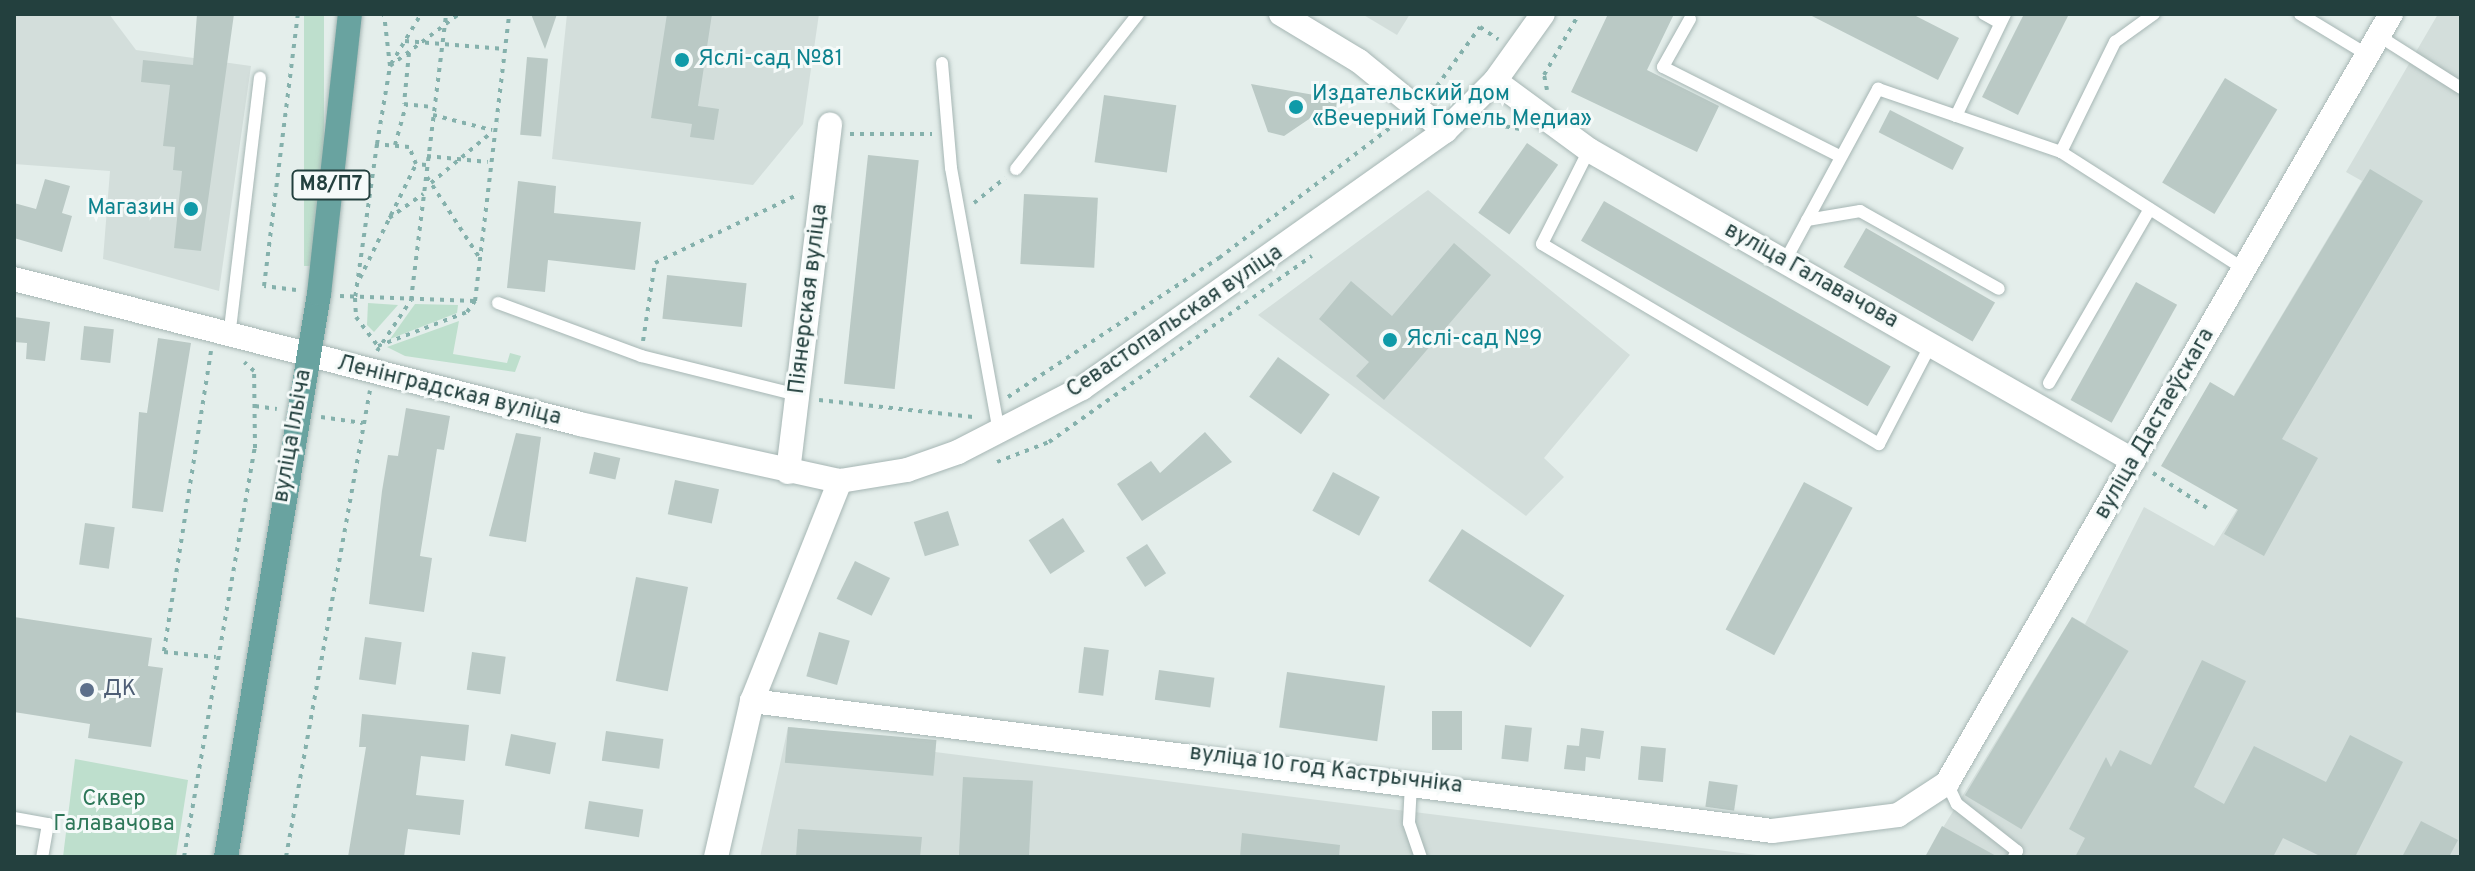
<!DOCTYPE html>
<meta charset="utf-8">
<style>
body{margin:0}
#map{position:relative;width:2475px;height:871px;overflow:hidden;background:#e4eeeb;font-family:Overpass,sans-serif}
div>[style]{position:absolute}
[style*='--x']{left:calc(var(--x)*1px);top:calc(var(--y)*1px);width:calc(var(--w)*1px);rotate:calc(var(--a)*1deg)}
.built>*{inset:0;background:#d3dedb}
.green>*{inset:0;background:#bedfcd;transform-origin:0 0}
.building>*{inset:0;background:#bac9c5;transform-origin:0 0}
.path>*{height:4px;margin-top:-2px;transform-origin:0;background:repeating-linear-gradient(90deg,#85b1ac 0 4px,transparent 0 10px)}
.roads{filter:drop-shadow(0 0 2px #a6b6b4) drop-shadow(0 0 2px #a6b6b4)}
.service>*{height:12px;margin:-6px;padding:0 6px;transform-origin:6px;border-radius:6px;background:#fff}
.minor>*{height:24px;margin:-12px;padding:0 12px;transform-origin:12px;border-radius:12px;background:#fff}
.tertiary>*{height:24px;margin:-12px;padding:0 12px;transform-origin:12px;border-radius:12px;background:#fff}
.primary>*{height:24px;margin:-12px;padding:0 12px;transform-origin:12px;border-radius:12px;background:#69a3a0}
.dots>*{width:22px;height:22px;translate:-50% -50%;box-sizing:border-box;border:4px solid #f5faf9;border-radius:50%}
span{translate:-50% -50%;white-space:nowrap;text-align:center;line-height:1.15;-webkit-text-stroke:6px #f5faf9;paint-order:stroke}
.shield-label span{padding:2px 6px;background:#f5faf9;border:2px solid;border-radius:6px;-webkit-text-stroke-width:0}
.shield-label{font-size:20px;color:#23403e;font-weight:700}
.culture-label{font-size:22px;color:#0d838f}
.left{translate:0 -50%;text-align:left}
.right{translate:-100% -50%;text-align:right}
.street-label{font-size:22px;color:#23403e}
.service-label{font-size:22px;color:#4e5e75}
.park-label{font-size:22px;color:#2d7758}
.frame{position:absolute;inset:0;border:16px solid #23403e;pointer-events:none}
</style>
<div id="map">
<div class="built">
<div style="clip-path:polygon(14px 14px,109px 14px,136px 50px,251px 66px,219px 291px,103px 259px,110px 171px,14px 164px)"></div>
<div style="clip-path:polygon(567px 14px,819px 14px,803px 124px,753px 185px,552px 159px)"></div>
<div style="clip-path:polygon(1362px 14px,1410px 14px,1397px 35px)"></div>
<div style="clip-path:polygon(2438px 14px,2461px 14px,2461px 857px,1925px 857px,2072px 617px,2085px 624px,2144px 507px,2214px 546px,2288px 428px,2234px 395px,2362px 181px,2346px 172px)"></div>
<div style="clip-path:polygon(1428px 190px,1630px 355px,1544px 458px,1564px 477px,1526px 516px,1258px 315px)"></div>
<div style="clip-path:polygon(788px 727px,936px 741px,935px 752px,1773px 857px,760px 857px)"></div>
</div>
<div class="green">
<div style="left:304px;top:14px;width:20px;height:252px"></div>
<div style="clip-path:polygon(368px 303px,398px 305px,374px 332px,367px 325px)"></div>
<div style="clip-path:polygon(415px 304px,458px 305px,457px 313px,390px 339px)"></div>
<div style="clip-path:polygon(459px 321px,453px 354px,507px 363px,510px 353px,521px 356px,515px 372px,405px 356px,387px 347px)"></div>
<div style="clip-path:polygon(75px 759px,188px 780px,176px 857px,63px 857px)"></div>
</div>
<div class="building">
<div style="clip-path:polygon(197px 14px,234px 14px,201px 251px,174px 248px,182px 171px,173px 170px,175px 147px,163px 146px,170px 85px,141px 82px,143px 60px,193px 65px)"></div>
<div style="clip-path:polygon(531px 14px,557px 14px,545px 49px)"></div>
<div style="clip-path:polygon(667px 14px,712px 14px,698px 106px,719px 109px,714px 140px,690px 137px,692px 124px,651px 118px)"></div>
<div style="clip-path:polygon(1608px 14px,1674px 14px,1647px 70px,1719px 106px,1697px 152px,1571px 92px)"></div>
<div style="clip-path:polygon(1808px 14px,1912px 14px,1959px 38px,1938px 80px)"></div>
<div style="clip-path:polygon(2024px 14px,2069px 14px,2018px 115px,1982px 97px)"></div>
<div style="left:527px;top:57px;width:21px;height:78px;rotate:5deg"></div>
<div style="left:2225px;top:78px;width:61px;height:122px;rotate:31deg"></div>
<div style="clip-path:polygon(1251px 84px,1337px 99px,1335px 118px,1315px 115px,1284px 136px,1268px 132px)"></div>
<div style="left:1104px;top:95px;width:73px;height:68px;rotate:8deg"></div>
<div style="left:1890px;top:110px;width:83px;height:25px;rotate:27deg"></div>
<div style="left:1527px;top:143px;width:38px;height:85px;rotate:35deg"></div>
<div style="left:868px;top:155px;width:51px;height:230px;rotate:6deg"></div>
<div style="clip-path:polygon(2370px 169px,2423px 201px,2282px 439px,2318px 458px,2264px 556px,2224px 534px,2238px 510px,2161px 466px,2210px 382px,2234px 396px)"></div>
<div style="clip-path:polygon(45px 179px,70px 186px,62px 213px,72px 216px,62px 252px,14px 238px,14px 203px,36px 209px)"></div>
<div style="clip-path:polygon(518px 181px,556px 186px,554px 213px,641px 222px,635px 270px,548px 260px,545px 292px,507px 288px)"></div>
<div style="left:1024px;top:194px;width:74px;height:70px;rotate:3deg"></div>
<div style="left:1604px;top:201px;width:331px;height:46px;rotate:30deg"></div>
<div style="left:1866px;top:228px;width:149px;height:45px;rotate:30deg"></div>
<div style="clip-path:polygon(1454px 243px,1491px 275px,1384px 400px,1356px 376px,1369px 362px,1319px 319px,1351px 281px,1392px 316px)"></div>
<div style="left:667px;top:275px;width:80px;height:44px;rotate:6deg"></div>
<div style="left:2136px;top:282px;width:47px;height:135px;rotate:29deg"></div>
<div style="clip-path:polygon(14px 317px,50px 322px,45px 361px,26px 359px,27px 343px,14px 342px)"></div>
<div style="left:84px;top:326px;width:30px;height:34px;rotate:6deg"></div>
<div style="clip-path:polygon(158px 338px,191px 343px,163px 512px,132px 508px,139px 412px,147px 413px)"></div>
<div style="left:1278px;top:357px;width:64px;height:49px;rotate:36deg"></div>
<div style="clip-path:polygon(406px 408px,450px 416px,444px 450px,437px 449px,420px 556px,432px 558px,424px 612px,369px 604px,382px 491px,388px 455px,398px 456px)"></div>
<div style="clip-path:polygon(1205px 432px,1232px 462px,1142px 521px,1117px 484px,1151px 461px,1160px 473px)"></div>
<div style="clip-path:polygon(516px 433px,541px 437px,526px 542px,489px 536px)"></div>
<div style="left:594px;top:452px;width:27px;height:22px;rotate:13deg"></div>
<div style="left:1333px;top:472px;width:53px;height:44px;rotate:28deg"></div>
<div style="left:675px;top:480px;width:45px;height:35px;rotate:12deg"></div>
<div style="left:1804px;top:482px;width:55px;height:167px;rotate:28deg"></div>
<div style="left:948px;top:511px;width:36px;height:36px;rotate:72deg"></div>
<div style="left:1063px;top:518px;width:40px;height:41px;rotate:57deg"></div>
<div style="left:85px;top:523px;width:30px;height:42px;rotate:8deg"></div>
<div style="left:1462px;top:529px;width:122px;height:62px;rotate:33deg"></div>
<div style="left:1147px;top:544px;width:35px;height:25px;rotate:57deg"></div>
<div style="left:855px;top:561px;width:39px;height:42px;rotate:26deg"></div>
<div style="left:636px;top:577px;width:53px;height:106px;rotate:11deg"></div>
<div style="clip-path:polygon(14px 617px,152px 638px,148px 666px,163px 668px,151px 747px,88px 738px,90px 724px,14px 712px)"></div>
<div style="left:2072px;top:617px;width:66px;height:208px;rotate:31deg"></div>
<div style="left:819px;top:632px;width:32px;height:46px;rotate:16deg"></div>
<div style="left:365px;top:637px;width:37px;height:43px;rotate:8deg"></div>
<div style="left:1084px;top:647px;width:25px;height:46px;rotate:7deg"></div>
<div style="left:472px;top:652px;width:34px;height:38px;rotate:8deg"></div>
<div style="clip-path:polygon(2202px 660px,2246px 681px,2194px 787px,2224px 804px,2254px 746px,2326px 782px,2350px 735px,2403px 762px,2355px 857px,2322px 857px,2283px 838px,2273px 857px,2075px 857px,2085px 838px,2069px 829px,2106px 757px,2111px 767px,2120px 750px,2151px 765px)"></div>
<div style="left:1159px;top:670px;width:56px;height:30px;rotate:8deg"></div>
<div style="left:1287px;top:672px;width:99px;height:56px;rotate:8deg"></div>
<div style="left:1432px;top:711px;width:30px;height:39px"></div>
<div style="clip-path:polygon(362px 714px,469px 725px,465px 761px,421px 756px,416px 795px,464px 800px,460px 835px,408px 829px,404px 857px,348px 857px,366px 747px,359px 747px)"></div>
<div style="left:1505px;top:725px;width:27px;height:34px;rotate:6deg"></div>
<div style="left:788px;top:727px;width:149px;height:36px;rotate:5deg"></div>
<div style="clip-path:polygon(1581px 728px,1604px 731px,1600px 759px,1586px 757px,1585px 771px,1564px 769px,1567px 745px,1579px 746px)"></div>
<div style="left:606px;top:731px;width:58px;height:30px;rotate:8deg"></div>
<div style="left:511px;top:734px;width:46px;height:32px;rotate:11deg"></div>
<div style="left:1641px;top:746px;width:25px;height:34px;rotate:5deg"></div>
<div style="left:963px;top:777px;width:70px;height:80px;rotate:3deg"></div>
<div style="left:1709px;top:781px;width:29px;height:26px;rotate:8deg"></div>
<div style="left:589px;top:801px;width:55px;height:28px;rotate:9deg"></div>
<div style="clip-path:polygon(2421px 821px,2458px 840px,2449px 857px,2402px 857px)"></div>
<div style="clip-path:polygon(1942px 826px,1998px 857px,1925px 857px)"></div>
<div style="clip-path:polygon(798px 829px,922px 837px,920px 857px,796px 857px)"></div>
<div style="clip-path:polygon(1242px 833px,1340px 845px,1339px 857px,1240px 857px)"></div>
</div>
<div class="path">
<div style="--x:405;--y:41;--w:100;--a:4.6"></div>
<div style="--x:409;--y:53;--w:51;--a:95.6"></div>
<div style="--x:404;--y:104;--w:30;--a:6"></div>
<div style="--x:391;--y:64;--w:58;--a:-59"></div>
<div style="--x:390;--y:66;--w:86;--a:-37"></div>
<div style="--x:1547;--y:90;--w:15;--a:-101"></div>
<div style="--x:1544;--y:75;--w:70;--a:-60.2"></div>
<div style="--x:1450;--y:96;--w:16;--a:-142"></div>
<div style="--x:1437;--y:86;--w:73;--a:-53.9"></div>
<div style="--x:1480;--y:27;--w:22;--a:34"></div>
<div style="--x:433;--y:115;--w:61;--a:14.3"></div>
<div style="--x:1486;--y:123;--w:36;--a:10"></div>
<div style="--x:850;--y:134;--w:82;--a:0"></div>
<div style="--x:377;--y:144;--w:79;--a:-80.5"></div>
<div style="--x:390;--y:66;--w:52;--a:-96.6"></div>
<div style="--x:395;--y:145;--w:41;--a:-74.6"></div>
<div style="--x:427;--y:156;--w:61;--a:5.6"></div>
<div style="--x:426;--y:165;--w:10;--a:-174"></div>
<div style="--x:416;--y:164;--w:18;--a:-112"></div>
<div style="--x:409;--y:147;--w:32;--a:-175"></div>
<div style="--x:377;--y:144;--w:156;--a:98.1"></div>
<div style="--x:355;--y:298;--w:19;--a:87"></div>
<div style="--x:356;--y:317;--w:36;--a:53"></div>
<div style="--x:378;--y:346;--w:95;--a:-20.9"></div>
<div style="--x:467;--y:312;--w:14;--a:-54"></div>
<div style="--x:475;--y:301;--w:289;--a:-83.2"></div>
<div style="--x:427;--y:177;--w:95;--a:57"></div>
<div style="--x:431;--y:183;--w:80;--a:-39.9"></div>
<div style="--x:974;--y:203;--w:40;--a:-39"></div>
<div style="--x:389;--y:218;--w:42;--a:-35.2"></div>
<div style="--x:360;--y:278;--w:127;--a:-63.8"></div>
<div style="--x:296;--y:290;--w:32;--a:-173"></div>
<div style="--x:264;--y:286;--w:274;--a:-82.9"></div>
<div style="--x:340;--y:296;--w:135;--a:2.1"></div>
<div style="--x:643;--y:341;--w:79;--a:-81.3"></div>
<div style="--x:655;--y:263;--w:160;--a:-25.6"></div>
<div style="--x:211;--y:351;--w:305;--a:98.9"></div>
<div style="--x:164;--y:652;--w:52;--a:5.5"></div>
<div style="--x:377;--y:351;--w:61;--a:-56.3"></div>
<div style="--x:411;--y:300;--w:288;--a:-83"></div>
<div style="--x:1008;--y:397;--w:253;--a:-33.4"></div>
<div style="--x:1219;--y:258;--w:226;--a:-37.3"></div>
<div style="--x:819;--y:400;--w:155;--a:6.3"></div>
<div style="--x:255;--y:406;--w:22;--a:8"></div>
<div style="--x:321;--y:417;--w:42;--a:8.1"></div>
<div style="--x:997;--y:462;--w:56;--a:-21"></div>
<div style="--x:1049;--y:442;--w:322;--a:-35.3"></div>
<div style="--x:2153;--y:473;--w:64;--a:32.9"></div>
<div style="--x:184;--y:857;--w:415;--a:-80.2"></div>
<div style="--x:255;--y:448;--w:77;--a:-90.7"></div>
<div style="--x:254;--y:371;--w:13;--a:-138"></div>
<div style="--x:286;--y:857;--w:474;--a:-79.8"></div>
</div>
<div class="roads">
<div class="service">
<div style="--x:1984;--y:14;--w:18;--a:29"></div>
<div style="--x:2300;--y:14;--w:79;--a:31.1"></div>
<div style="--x:1690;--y:19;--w:55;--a:119.4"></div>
<div style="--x:1663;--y:67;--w:199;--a:26.8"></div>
<div style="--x:2379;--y:36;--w:97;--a:32.4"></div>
<div style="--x:942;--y:63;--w:105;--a:85.1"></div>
<div style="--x:951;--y:168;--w:268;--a:79.7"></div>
<div style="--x:1956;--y:116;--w:113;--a:-64.3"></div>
<div style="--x:1589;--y:150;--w:105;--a:116.6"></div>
<div style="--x:1542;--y:244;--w:392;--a:30.7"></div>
<div style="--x:1879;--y:444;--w:113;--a:-62.5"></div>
<div style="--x:2061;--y:152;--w:123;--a:-63.9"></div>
<div style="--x:2115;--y:42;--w:48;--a:-35.7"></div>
<div style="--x:1016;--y:169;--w:197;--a:-51.8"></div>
<div style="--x:1807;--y:220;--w:54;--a:-9.6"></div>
<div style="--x:1860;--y:211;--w:159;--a:29.3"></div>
<div style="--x:1785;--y:261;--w:196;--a:-61.6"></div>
<div style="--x:1878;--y:89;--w:194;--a:19"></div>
<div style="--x:2061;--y:152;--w:217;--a:32.6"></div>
<div style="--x:498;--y:303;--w:153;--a:20.3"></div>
<div style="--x:641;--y:356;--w:161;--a:14"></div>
<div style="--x:230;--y:329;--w:253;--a:-83.2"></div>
<div style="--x:2049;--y:383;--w:201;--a:-59.9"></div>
<div style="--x:1947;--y:783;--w:23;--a:65"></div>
<div style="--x:1957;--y:804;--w:76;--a:38.1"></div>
<div style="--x:2017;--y:851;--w:7;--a:117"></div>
<div style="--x:1411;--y:784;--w:39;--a:93"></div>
<div style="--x:1409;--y:823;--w:36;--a:71"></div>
<div style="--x:14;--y:818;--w:35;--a:10"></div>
<div style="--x:48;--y:824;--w:34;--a:100"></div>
</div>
<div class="minor">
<div style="--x:1281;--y:14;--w:91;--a:31.1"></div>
<div style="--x:1359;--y:61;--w:111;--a:39.1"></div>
<div style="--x:1495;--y:81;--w:117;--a:36.3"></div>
<div style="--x:1589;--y:150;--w:627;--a:29.71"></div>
<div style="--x:14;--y:279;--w:584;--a:14.37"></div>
<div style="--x:580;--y:424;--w:266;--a:12.4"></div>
<div style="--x:788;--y:472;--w:350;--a:-83.1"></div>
<div style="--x:752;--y:701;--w:1028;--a:7.26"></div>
<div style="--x:1772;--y:831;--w:127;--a:-7.2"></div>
<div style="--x:1898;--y:815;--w:59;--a:-33.1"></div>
<div style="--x:1947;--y:783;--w:888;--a:-60"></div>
</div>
<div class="tertiary">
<div style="--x:716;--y:857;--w:160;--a:-77"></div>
<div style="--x:752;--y:701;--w:237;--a:-68.2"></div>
<div style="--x:840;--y:481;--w:68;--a:-9.3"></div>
<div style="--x:907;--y:470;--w:54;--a:-19.4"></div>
<div style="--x:958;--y:452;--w:140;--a:-27.3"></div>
<div style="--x:1082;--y:388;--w:445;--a:-35.3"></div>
<div style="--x:1445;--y:131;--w:71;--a:-45"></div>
<div style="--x:1495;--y:81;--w:82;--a:-54.4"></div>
</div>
<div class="primary">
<div style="--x:226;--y:857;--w:571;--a:-80.62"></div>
<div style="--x:319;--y:294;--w:282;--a:-83.7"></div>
</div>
</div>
<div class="dots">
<div style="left:682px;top:60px;background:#0f9aa8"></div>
<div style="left:1296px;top:107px;background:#0f9aa8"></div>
<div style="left:191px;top:209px;background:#0f9aa8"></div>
<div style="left:1390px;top:340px;background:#0f9aa8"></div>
<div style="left:87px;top:690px;background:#5c6f8a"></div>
</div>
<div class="shield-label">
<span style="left:331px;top:185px">М8/П7</span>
</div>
<div class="culture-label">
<span class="left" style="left:698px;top:60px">Яслі-сад №81</span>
<span class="left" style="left:1312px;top:107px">Издательский дом<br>«Вечерний Гомель Медиа»</span>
<span class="right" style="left:175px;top:209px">Магазин</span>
<span class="left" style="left:1406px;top:340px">Яслі-сад №9</span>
</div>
<div class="street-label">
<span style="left:1811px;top:276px;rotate:29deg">вуліца Галавачова</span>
<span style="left:809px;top:299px;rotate:-83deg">Піянерская вуліца</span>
<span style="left:1175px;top:322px;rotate:-34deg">Севастопальская вуліца</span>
<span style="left:449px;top:391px;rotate:14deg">Ленінградская вуліца</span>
<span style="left:2155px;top:424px;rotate:-60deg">вуліца Дастаеўскага</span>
<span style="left:293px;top:436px;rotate:-80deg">вуліца Ільіча</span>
<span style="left:1326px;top:770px;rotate:7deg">вуліца 10 год Кастрычніка</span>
</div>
<div class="service-label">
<span class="left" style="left:103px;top:690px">ДК</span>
</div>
<div class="park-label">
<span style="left:114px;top:812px">Сквер<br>Галавачова</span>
</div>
<div class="frame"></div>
</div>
